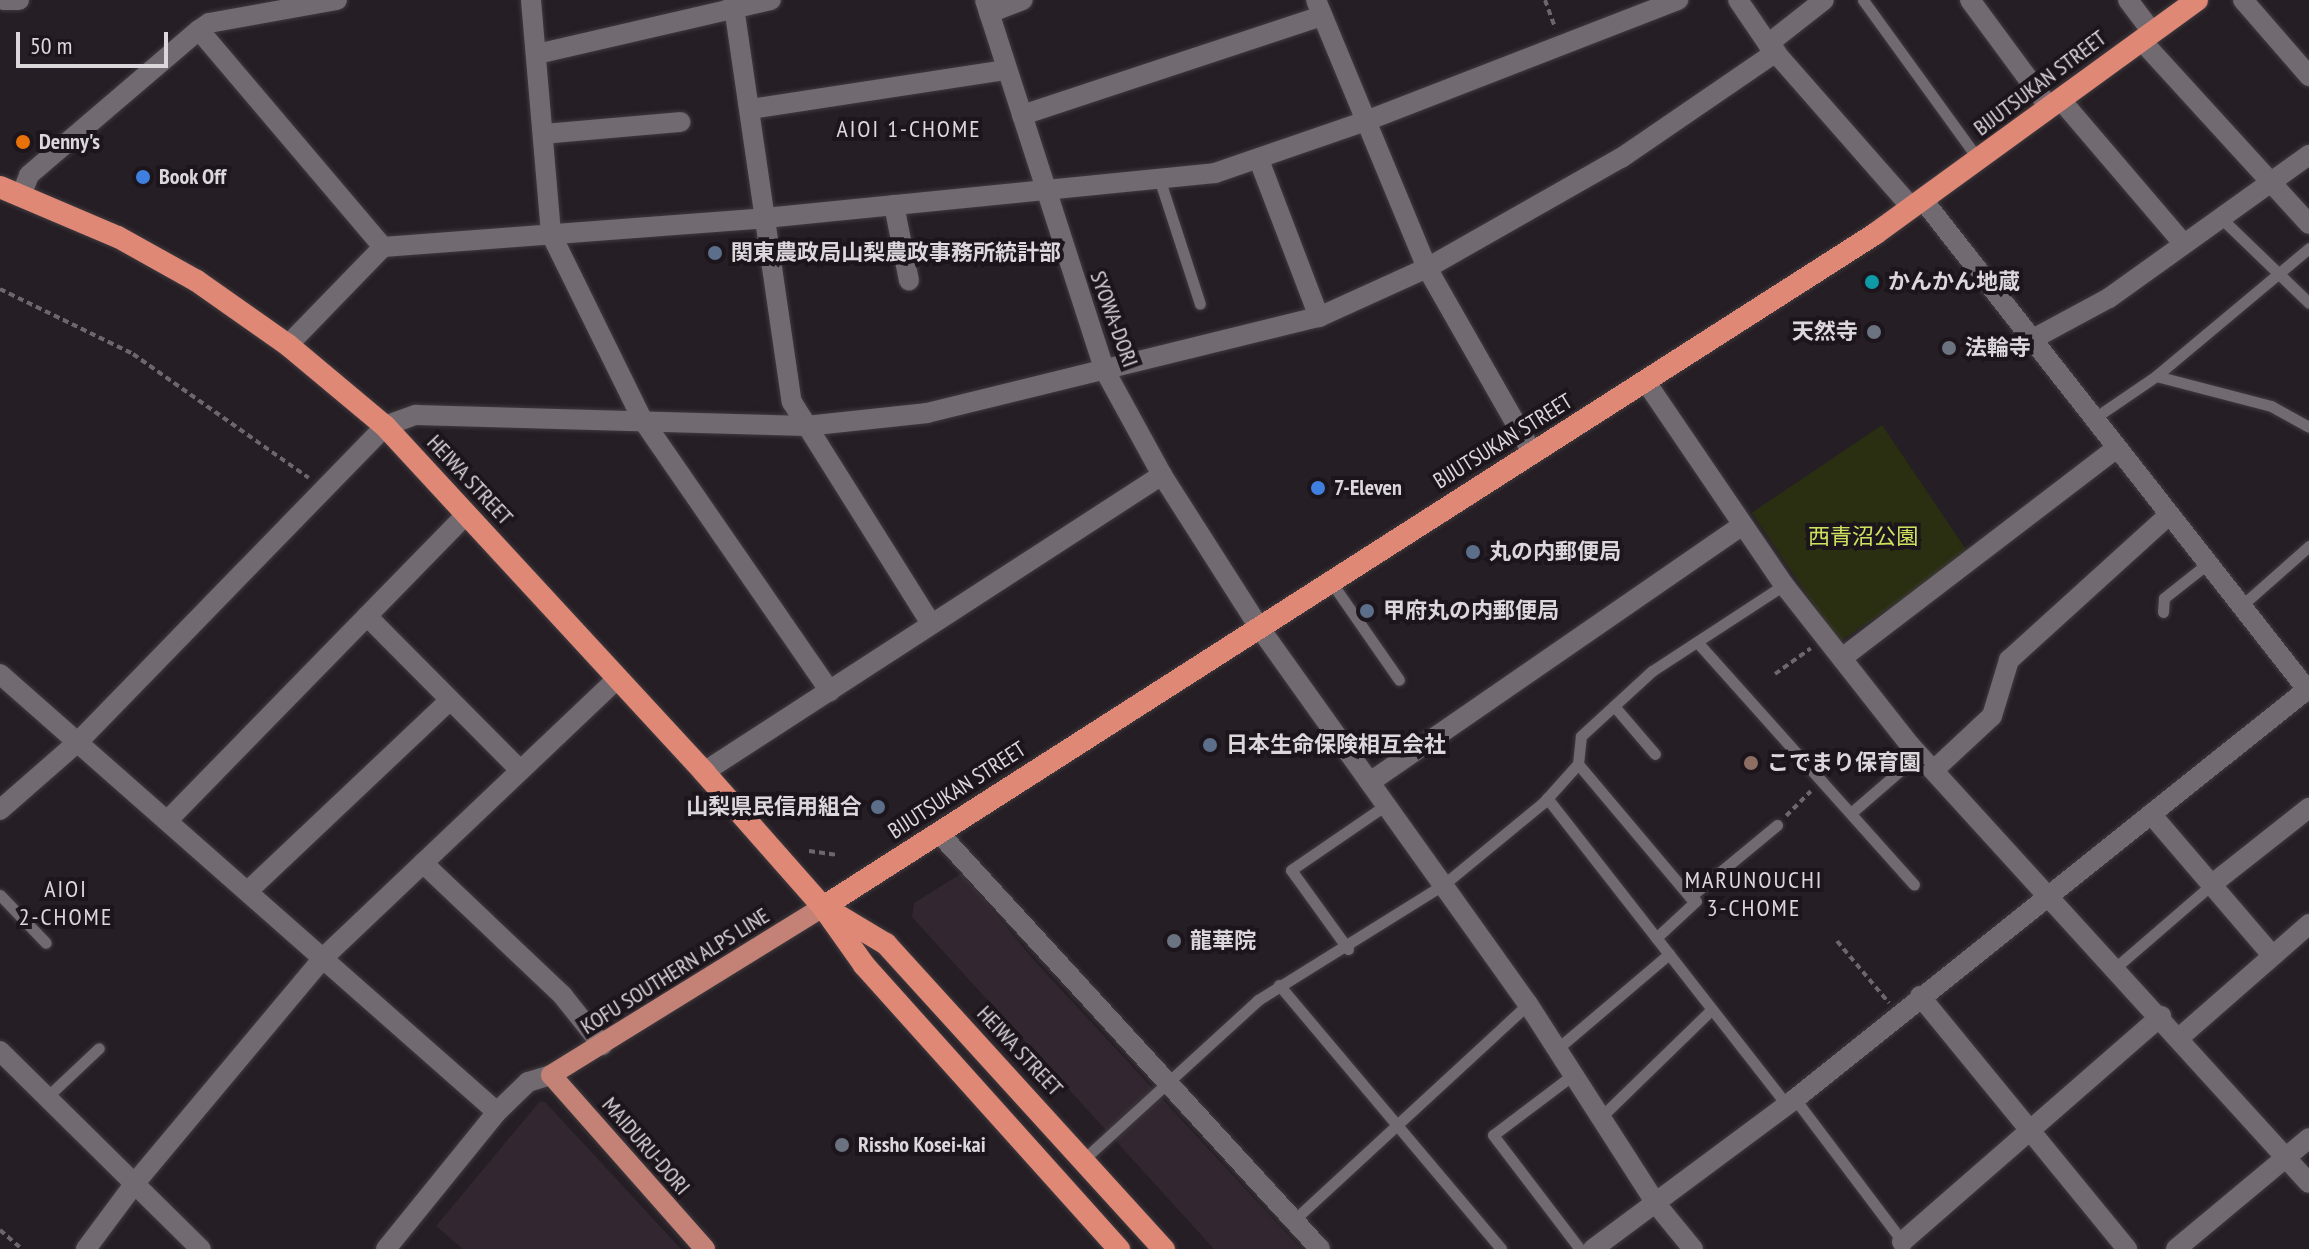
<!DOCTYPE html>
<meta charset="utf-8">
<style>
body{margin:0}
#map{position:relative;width:2309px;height:1249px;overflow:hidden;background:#251e24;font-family:"PT Sans Narrow","Noto Sans JP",sans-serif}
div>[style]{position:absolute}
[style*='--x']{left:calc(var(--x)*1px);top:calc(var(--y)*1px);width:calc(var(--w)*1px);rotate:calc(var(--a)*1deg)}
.built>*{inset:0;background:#322730}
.green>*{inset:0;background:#2a2f11;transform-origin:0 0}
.path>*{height:4px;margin-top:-2px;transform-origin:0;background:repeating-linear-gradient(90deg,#6d676c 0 6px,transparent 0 10px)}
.roads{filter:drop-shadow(0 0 2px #3f3a3f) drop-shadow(0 0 2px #3f3a3f)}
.service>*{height:11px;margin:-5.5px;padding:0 5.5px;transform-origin:5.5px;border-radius:5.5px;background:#726a71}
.minor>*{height:20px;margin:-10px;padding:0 10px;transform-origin:10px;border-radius:10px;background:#726a71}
.tertiary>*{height:20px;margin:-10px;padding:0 10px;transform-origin:10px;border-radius:10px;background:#726a71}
.primary>*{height:20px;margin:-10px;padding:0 10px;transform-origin:10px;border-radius:10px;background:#c48175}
.trunk>*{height:22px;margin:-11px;padding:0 11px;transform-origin:11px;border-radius:11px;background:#df8876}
.dots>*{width:22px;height:22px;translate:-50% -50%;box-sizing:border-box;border:4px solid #1c151b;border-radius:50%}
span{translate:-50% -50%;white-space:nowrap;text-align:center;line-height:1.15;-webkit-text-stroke:8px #1c151b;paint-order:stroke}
.street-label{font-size:22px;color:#dcd7db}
.poi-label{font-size:22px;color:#dcd7db;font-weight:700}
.left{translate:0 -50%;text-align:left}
.right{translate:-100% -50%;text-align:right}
.park-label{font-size:22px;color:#cee260}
.neighbourhood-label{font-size:24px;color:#dcd7db;letter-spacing:2px}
.scale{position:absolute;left:16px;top:32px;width:152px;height:36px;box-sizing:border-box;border:4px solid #dcd7db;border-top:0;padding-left:10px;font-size:24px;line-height:28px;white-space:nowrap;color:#dcd7db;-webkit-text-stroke:6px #1c151b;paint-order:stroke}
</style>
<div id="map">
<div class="built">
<div style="clip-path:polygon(962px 873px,1032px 958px,1301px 1249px,1214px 1249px,912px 917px,914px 903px)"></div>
<div style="clip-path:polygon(540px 1101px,545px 1102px,681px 1249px,463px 1249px,436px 1226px)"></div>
</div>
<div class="green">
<div style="left:1882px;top:425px;width:156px;height:157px;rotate:56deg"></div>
</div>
<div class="path">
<div style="--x:1545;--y:0;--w:30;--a:70"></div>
<div style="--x:0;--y:289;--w:148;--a:26"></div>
<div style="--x:133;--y:354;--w:215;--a:35.2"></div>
<div style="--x:1775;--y:674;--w:44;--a:-35.8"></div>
<div style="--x:1786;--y:816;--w:35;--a:-45"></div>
<div style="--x:809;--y:851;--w:27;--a:8"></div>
<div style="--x:1837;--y:941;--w:81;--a:50"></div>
<div style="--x:0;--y:1230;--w:29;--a:41"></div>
</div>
<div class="roads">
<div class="service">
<div style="--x:1863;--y:0;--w:198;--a:54.1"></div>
<div style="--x:1160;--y:181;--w:129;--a:72"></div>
<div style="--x:2221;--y:218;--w:122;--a:44"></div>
<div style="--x:2156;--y:376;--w:119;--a:14.6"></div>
<div style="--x:2271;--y:406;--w:43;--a:28.9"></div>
<div style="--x:2093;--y:419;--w:76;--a:-34.3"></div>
<div style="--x:2156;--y:376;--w:199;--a:-39.9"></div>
<div style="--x:1331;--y:582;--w:119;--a:55.2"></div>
<div style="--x:2240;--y:607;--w:92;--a:-41.5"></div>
<div style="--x:2163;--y:612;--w:14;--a:-86"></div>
<div style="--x:2164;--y:598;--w:55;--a:-38.3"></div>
<div style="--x:1698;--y:643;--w:324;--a:48.2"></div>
<div style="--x:1614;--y:706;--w:63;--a:49.5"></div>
<div style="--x:1578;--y:764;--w:174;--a:49.9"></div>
<div style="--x:1547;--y:798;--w:390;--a:52"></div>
<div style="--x:1851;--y:813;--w:90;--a:-40.9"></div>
<div style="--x:0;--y:895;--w:66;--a:46.2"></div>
<div style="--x:1656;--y:938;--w:54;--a:-42.8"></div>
<div style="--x:1696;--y:901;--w:7;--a:-146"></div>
<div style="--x:1690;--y:897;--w:113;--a:-39.6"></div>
<div style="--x:1348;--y:949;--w:97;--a:-125.8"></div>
<div style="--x:1291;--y:870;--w:115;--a:-34.4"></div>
<div style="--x:2115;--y:968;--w:127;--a:-40.8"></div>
<div style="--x:1279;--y:985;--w:345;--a:49.9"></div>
<div style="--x:1557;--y:1049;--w:147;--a:-40.3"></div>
<div style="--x:1574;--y:1074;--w:101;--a:143"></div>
<div style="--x:1493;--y:1135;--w:143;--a:52.7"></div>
<div style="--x:47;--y:1097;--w:71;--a:-43.3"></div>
<div style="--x:1795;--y:1099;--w:183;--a:53"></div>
<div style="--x:1602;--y:1116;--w:153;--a:-44.2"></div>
<div style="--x:1084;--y:1159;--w:236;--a:-42.4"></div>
<div style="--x:1258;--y:1000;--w:218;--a:-31.9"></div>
<div style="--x:1443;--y:885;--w:129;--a:-39.4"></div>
<div style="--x:1543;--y:803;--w:52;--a:-48.1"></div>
<div style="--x:1578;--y:764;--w:28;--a:-84"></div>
<div style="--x:1581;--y:736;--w:96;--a:-42.5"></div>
<div style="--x:1652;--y:671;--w:158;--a:-33.1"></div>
<div style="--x:1294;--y:1220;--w:318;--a:-42.7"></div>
</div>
<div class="minor">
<div style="--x:531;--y:0;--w:235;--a:85.1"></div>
<div style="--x:551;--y:234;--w:206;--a:63.8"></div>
<div style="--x:642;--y:419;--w:331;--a:55.4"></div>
<div style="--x:733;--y:0;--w:406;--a:81.7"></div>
<div style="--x:792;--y:402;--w:262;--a:57.9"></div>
<div style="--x:1316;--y:0;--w:290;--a:67.5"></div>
<div style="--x:1427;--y:268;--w:212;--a:60.3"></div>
<div style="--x:1738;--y:0;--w:53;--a:55.7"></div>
<div style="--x:1768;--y:44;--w:218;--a:48.7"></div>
<div style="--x:1970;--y:0;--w:133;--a:53.6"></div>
<div style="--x:2128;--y:0;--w:40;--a:53"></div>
<div style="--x:2243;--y:0;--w:101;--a:49"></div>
<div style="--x:989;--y:13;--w:36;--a:-21"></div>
<div style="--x:199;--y:30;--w:285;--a:49.7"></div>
<div style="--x:2141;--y:40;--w:249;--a:47.6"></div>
<div style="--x:1768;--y:44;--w:71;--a:-38.2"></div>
<div style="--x:537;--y:54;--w:240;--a:-13"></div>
<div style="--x:2060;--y:99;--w:188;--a:49.5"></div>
<div style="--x:750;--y:109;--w:259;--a:-8.7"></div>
<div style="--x:1022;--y:115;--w:316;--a:-18.3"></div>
<div style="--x:543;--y:134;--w:138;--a:-5"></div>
<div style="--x:1259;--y:160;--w:168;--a:69.1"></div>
<div style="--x:21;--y:196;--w:22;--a:-69"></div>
<div style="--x:29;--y:175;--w:223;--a:-40.5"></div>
<div style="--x:199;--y:30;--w:12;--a:-35"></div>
<div style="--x:209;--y:23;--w:130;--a:-10.2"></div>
<div style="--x:894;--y:205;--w:77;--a:78.8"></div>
<div style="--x:2031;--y:340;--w:89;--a:-28.3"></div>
<div style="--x:2109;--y:298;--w:246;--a:-35.6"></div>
<div style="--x:288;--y:345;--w:136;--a:-45.9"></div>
<div style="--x:383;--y:247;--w:383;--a:-4.3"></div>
<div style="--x:765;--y:218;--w:452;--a:-5.7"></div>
<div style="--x:1215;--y:173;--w:160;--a:-19"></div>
<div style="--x:1366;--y:121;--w:335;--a:-21.2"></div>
<div style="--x:1646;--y:382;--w:245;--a:55.8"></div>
<div style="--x:1784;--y:585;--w:204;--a:51.8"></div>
<div style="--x:1910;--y:745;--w:592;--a:47.67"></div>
<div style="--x:367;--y:616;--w:216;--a:45.2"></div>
<div style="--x:1259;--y:627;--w:463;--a:54.5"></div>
<div style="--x:1528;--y:1004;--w:239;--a:57.3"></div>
<div style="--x:1657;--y:1205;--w:57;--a:50.7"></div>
<div style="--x:1842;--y:658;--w:346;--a:-37.4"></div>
<div style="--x:0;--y:674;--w:662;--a:41.39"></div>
<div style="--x:1934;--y:770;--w:79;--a:-43"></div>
<div style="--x:1992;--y:716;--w:59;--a:-73.1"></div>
<div style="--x:2009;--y:660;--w:216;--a:-42.2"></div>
<div style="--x:704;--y:772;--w:546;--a:-32.96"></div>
<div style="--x:1370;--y:782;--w:451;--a:-34.6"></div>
<div style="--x:0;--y:810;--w:106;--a:-41.2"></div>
<div style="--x:80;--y:740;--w:438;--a:-45.8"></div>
<div style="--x:2151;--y:814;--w:184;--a:49.4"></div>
<div style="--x:169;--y:819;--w:426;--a:-45.7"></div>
<div style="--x:939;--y:833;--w:564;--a:47.51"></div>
<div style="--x:423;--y:863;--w:193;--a:43.5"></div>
<div style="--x:563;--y:996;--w:63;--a:51.5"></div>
<div style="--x:2211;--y:885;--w:125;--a:-38.2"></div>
<div style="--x:248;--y:891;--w:277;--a:-43.4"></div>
<div style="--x:1920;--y:996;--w:327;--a:50.7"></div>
<div style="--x:2179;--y:1038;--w:173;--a:-41.2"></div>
<div style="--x:0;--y:1051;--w:282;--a:44.6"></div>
<div style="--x:1902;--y:1242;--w:344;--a:-41.1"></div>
<div style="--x:86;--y:1249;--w:82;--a:-53.4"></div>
<div style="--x:135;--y:1183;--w:295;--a:-50.1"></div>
<div style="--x:324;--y:957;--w:404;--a:-43.5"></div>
<div style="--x:1593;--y:1249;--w:252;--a:-36.6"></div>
<div style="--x:1795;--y:1099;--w:658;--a:-38.65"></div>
</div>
<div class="tertiary">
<div style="--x:3;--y:0;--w:16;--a:0"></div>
<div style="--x:985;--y:0;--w:388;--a:72.1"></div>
<div style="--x:1104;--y:369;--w:121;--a:61.3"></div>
<div style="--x:1162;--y:475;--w:180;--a:57.5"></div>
<div style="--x:1923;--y:200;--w:625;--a:51.88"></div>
<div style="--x:385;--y:426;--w:33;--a:-20"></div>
<div style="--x:416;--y:415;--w:390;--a:1.6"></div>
<div style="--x:806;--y:426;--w:122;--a:-6.1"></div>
<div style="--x:927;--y:413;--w:404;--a:-13.8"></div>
<div style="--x:1319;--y:317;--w:119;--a:-24.4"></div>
<div style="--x:1427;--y:268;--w:223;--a:-29.6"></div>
<div style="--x:1621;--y:158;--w:188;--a:-34.4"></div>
<div style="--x:386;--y:1249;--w:176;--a:-51"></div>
<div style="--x:497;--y:1112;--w:43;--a:-44.1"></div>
<div style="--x:528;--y:1082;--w:24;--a:-17"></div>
<div style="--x:2176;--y:1249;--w:173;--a:-39.8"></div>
</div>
<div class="primary">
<div style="--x:705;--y:1249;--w:232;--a:-131.5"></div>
<div style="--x:551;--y:1075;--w:320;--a:-31.7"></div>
</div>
<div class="trunk">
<div style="--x:0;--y:187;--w:128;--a:23"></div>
<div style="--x:118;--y:237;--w:90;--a:29.1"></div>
<div style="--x:197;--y:281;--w:111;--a:35.1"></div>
<div style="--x:288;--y:345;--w:126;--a:39.9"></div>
<div style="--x:385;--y:426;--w:471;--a:47.3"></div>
<div style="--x:704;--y:772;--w:180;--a:48.6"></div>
<div style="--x:823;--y:907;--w:71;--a:54.7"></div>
<div style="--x:864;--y:965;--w:382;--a:48.1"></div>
<div style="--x:823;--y:907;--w:1249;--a:-32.61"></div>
<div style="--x:1875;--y:234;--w:398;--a:-36"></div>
<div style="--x:831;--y:911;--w:64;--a:31"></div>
<div style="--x:886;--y:944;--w:413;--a:47.7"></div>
</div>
</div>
<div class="dots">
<div style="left:23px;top:142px;background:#e8710a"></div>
<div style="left:143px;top:177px;background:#3f7fe0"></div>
<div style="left:715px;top:253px;background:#5c6f8a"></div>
<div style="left:1872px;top:282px;background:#0f9aa8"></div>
<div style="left:1874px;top:332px;background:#6b7280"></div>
<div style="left:1949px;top:348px;background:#6b7280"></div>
<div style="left:1318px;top:488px;background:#3f7fe0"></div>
<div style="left:1473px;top:552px;background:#5c6f8a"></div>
<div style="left:1367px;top:611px;background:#5c6f8a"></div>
<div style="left:1210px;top:745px;background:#5c6f8a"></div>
<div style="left:1751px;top:763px;background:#8d6e63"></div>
<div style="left:878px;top:807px;background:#5c6f8a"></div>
<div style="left:1174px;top:941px;background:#6b7280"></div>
<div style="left:842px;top:1145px;background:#6b7280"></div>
</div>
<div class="street-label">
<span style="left:2040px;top:83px;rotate:-37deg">BIJUTSUKAN STREET</span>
<span style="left:1114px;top:319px;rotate:70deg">SYOWA-DORI</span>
<span style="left:1503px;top:441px;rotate:-32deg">BIJUTSUKAN STREET</span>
<span style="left:470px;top:480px;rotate:47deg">HEIWA STREET</span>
<span style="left:957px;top:790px;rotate:-33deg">BIJUTSUKAN STREET</span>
<span style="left:675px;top:971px;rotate:-32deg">KOFU SOUTHERN ALPS LINE</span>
<span style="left:1020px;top:1051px;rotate:47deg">HEIWA STREET</span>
<span style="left:646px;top:1146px;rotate:49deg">MAIDURU-DORI</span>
</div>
<div class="poi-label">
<span class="left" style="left:39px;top:142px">Denny's</span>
<span class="left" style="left:159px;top:177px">Book Off</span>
<span class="left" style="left:731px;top:253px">関東農政局山梨農政事務所統計部</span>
<span class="left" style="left:1888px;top:282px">かんかん地蔵</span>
<span class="right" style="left:1858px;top:332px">天然寺</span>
<span class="left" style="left:1965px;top:348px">法輪寺</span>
<span class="left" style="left:1334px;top:488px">7-Eleven</span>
<span class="left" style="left:1489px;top:552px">丸の内郵便局</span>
<span class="left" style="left:1383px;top:611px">甲府丸の内郵便局</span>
<span class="left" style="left:1226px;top:745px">日本生命保険相互会社</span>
<span class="left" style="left:1767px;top:763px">こでまり保育園</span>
<span class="right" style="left:862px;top:807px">山梨県民信用組合</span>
<span class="left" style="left:1190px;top:941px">龍華院</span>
<span class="left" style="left:858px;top:1145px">Rissho Kosei-kai</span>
</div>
<div class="park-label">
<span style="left:1863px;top:537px">西青沼公園</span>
</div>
<div class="neighbourhood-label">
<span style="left:909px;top:129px">AIOI 1-CHOME</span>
<span style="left:1754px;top:894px">MARUNOUCHI<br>3-CHOME</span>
<span style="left:66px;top:903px">AIOI<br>2-CHOME</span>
</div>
<div class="scale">50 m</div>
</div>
